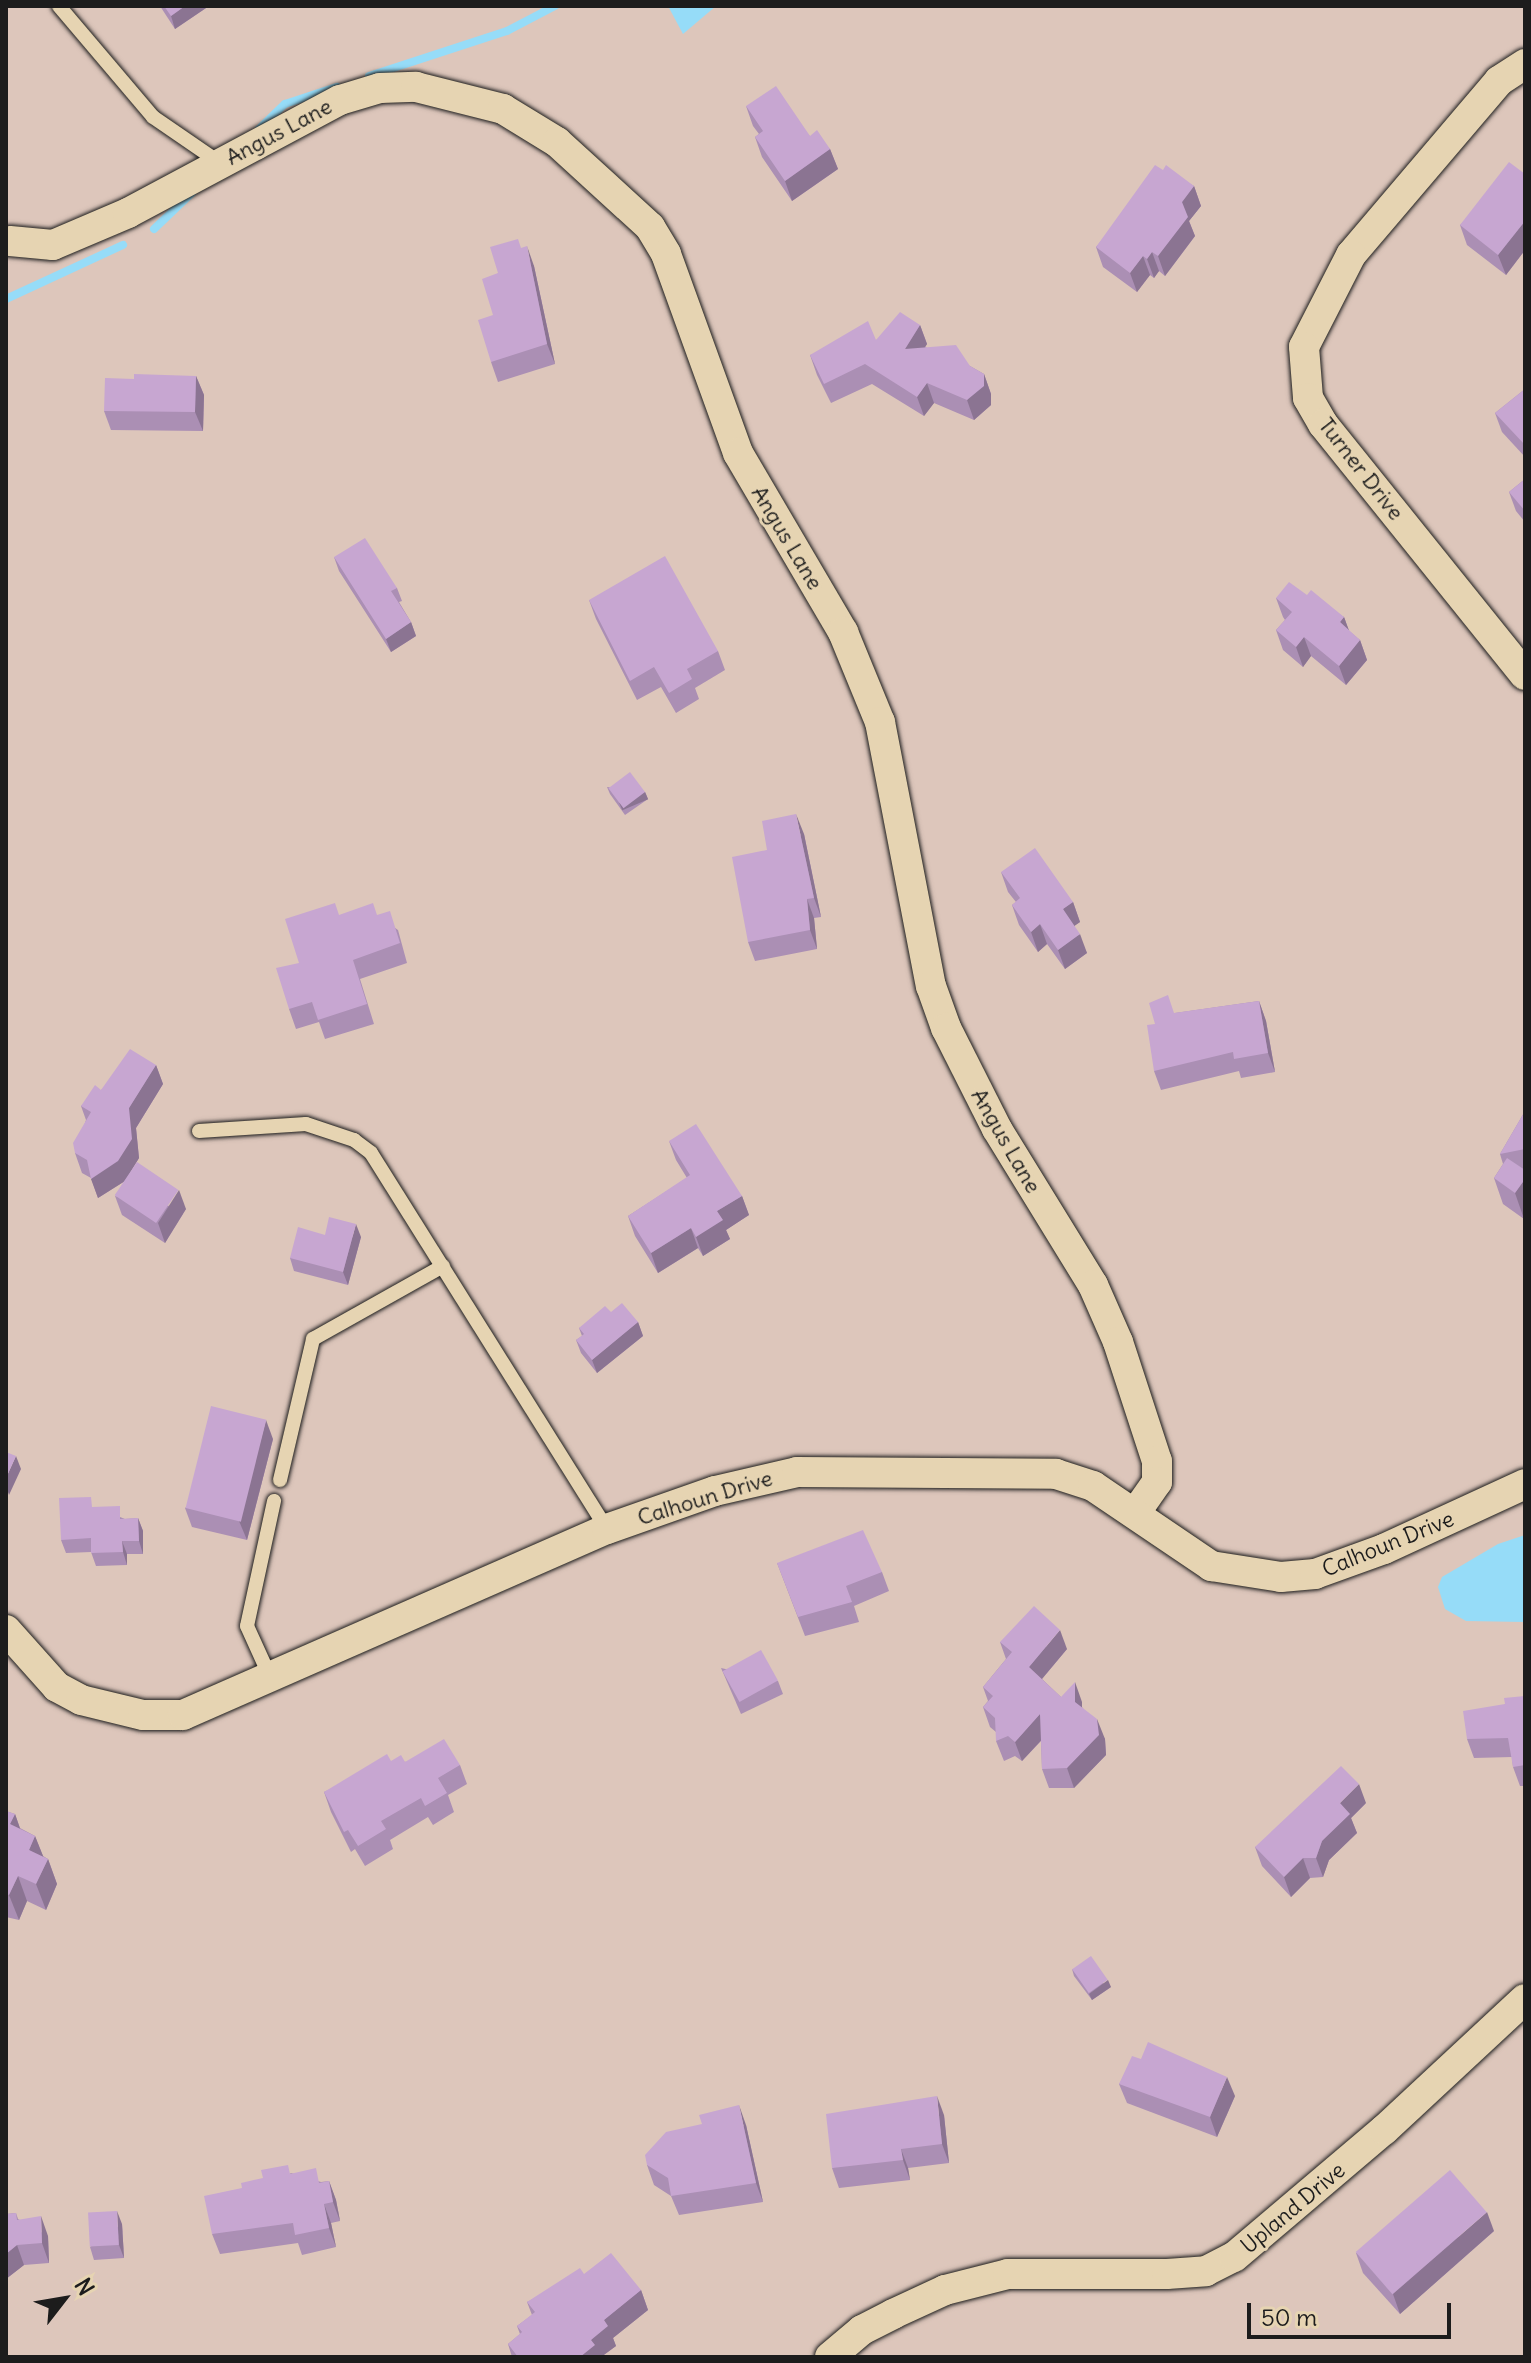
<!DOCTYPE html>
<style>
body{margin:0}
#map{position:relative;width:1531px;height:2363px;overflow:hidden;background:#ddc6bb;font-family:Delius,sans-serif}
div>[style]{position:absolute}
[style*='--x']{left:calc(var(--x)*1px);top:calc(var(--y)*1px);width:calc(var(--w)*1px);rotate:calc(var(--a)*1deg)}
.water>*{inset:0;background:#96dcf8}
.stream>*{height:8px;margin:-4px;padding:0 4px;transform-origin:4px;border-radius:4px;background:#96dcf8}
.roads{filter:drop-shadow(0 0 2px #1c1c1c) drop-shadow(0 0 2px #1c1c1c)}
.lane>*{height:14px;margin:-7px;padding:0 7px;transform-origin:7px;border-radius:7px;background:#e6d4b2}
.street>*{height:30px;margin:-15px;padding:0 15px;transform-origin:15px;border-radius:15px;background:#e6d4b2}
.wall>*{inset:0;background:#ab8fb4}
.shaded-wall>*{inset:0;background:#8b7492;transform-origin:0 0}
.building>*{inset:0;background:#c7a6d1;transform-origin:0 0}
span{translate:-50% -50%;white-space:nowrap;text-align:center;line-height:1.15;-webkit-text-stroke:6px #e6d4b2;paint-order:stroke}
.street-label{font-size:22px;color:#1c1c1c}
.frame{position:absolute;inset:0;border:8px solid #1c1c1c;pointer-events:none}
.north{position:absolute;left:24px;top:2259px;width:80px;height:80px;-webkit-text-stroke:6px #e6d4b2;paint-order:stroke;rotate:59deg;font-size:22px;font-weight:700;line-height:32px;text-align:center;color:#1c1c1c}
.north::after{content:'';display:block;margin:auto;width:28px;height:36px;background:#1c1c1c;clip-path:polygon(50% 0,100% 100%,50% 72%,0 100%)}
.scale{position:absolute;left:1247px;top:2303px;width:204px;height:36px;box-sizing:border-box;border:4px solid #1c1c1c;border-top:0;padding-left:10px;font-size:24px;line-height:28px;white-space:nowrap;color:#1c1c1c;-webkit-text-stroke:6px #e6d4b2;paint-order:stroke}
</style>
<div id="map">
<div class="water">
<div style="clip-path:polygon(668px 6px,716px 6px,683px 34px)"></div>
<div style="clip-path:polygon(1525px 1535px,1525px 1622px,1466px 1621px,1445px 1609px,1438px 1587px,1442px 1577px,1498px 1544px)"></div>
</div>
<div class="stream">
<div style="--x:369;--y:76;--w:145;--a:-18.1"></div>
<div style="--x:507;--y:31;--w:54;--a:-27.5"></div>
<div style="--x:259;--y:129;--w:36;--a:-44"></div>
<div style="--x:285;--y:104;--w:55;--a:-18.1"></div>
<div style="--x:154;--y:229;--w:52;--a:-43.5"></div>
<div style="--x:6;--y:299;--w:129;--a:-24.8"></div>
</div>
<div class="roads">
<div class="lane">
<div style="--x:59;--y:6;--w:145;--a:49.7"></div>
<div style="--x:153;--y:117;--w:81;--a:34.5"></div>
<div style="--x:199;--y:1131;--w:107;--a:-3.7"></div>
<div style="--x:306;--y:1124;--w:51;--a:18.4"></div>
<div style="--x:354;--y:1140;--w:21;--a:37"></div>
<div style="--x:371;--y:1153;--w:444;--a:57.9"></div>
<div style="--x:280;--y:1480;--w:145;--a:-76.8"></div>
<div style="--x:313;--y:1339;--w:149;--a:-29.3"></div>
<div style="--x:271;--y:1679;--w:58;--a:-114.4"></div>
<div style="--x:247;--y:1626;--w:128;--a:-77.8"></div>
</div>
<div class="street">
<div style="--x:1525;--y:64;--w:31;--a:147"></div>
<div style="--x:1499;--y:81;--w:228;--a:130.4"></div>
<div style="--x:1351;--y:255;--w:103;--a:117.1"></div>
<div style="--x:1304;--y:347;--w:51;--a:85.5"></div>
<div style="--x:1308;--y:398;--w:30;--a:60"></div>
<div style="--x:1323;--y:424;--w:322;--a:51.2"></div>
<div style="--x:10;--y:241;--w:43;--a:5.3"></div>
<div style="--x:53;--y:245;--w:82;--a:-23.1"></div>
<div style="--x:128;--y:213;--w:240;--a:-28.1"></div>
<div style="--x:340;--y:100;--w:42;--a:-16.7"></div>
<div style="--x:380;--y:88;--w:36;--a:-2"></div>
<div style="--x:416;--y:87;--w:90;--a:14.2"></div>
<div style="--x:503;--y:109;--w:63;--a:31.4"></div>
<div style="--x:557;--y:142;--w:126;--a:42.4"></div>
<div style="--x:650;--y:227;--w:31;--a:59"></div>
<div style="--x:666;--y:254;--w:212;--a:70.1"></div>
<div style="--x:738;--y:453;--w:208;--a:59.6"></div>
<div style="--x:843;--y:632;--w:97;--a:67.7"></div>
<div style="--x:880;--y:722;--w:269;--a:79.1"></div>
<div style="--x:931;--y:986;--w:45;--a:70.3"></div>
<div style="--x:946;--y:1028;--w:113;--a:63.2"></div>
<div style="--x:997;--y:1129;--w:183;--a:58.4"></div>
<div style="--x:1093;--y:1285;--w:62;--a:66.3"></div>
<div style="--x:1118;--y:1342;--w:125;--a:71.9"></div>
<div style="--x:1157;--y:1461;--w:21;--a:90"></div>
<div style="--x:1157;--y:1482;--w:38;--a:125"></div>
<div style="--x:6;--y:1630;--w:76;--a:48.2"></div>
<div style="--x:57;--y:1687;--w:27;--a:28"></div>
<div style="--x:81;--y:1700;--w:64;--a:13.6"></div>
<div style="--x:143;--y:1715;--w:40;--a:0"></div>
<div style="--x:183;--y:1715;--w:463;--a:-23.7"></div>
<div style="--x:607;--y:1529;--w:114;--a:-19.4"></div>
<div style="--x:715;--y:1491;--w:84;--a:-13"></div>
<div style="--x:797;--y:1472;--w:259;--a:0.4"></div>
<div style="--x:1056;--y:1474;--w:39;--a:18"></div>
<div style="--x:1093;--y:1486;--w:143;--a:34.1"></div>
<div style="--x:1211;--y:1566;--w:71;--a:8.9"></div>
<div style="--x:1281;--y:1577;--w:34;--a:-5"></div>
<div style="--x:1315;--y:1574;--w:73;--a:-19.9"></div>
<div style="--x:1384;--y:1549;--w:155;--a:-24.7"></div>
<div style="--x:830;--y:2357;--w:42;--a:-40.2"></div>
<div style="--x:862;--y:2330;--w:35;--a:-27"></div>
<div style="--x:893;--y:2314;--w:57;--a:-24.8"></div>
<div style="--x:945;--y:2290;--w:65;--a:-14.3"></div>
<div style="--x:1008;--y:2274;--w:159;--a:0"></div>
<div style="--x:1167;--y:2274;--w:39;--a:-4"></div>
<div style="--x:1206;--y:2271;--w:31;--a:-27"></div>
<div style="--x:1234;--y:2257;--w:197;--a:-40.3"></div>
<div style="--x:1384;--y:2130;--w:192;--a:-42.9"></div>
</div>
</div>
<div class="wall">
<div style="clip-path:polygon(160px 6px,209px 6px,175px 29px)"></div>
<div style="clip-path:polygon(746px 106px,810px 136px,830px 149px,838px 169px,792px 201px,762px 157px,755px 137px,759px 134px,753px 126px)"></div>
<div style="clip-path:polygon(1163px 170px,1194px 186px,1201px 206px,1189px 221px,1195px 236px,1165px 276px,1159px 271px,1154px 278px,1150px 275px,1137px 292px,1103px 267px,1096px 247px)"></div>
<div style="clip-path:polygon(1525px 174px,1525px 250px,1506px 275px,1467px 245px,1460px 225px)"></div>
<div style="clip-path:polygon(521px 248px,534px 266px,555px 364px,498px 382px,491px 362px,493px 315px,498px 273px)"></div>
<div style="clip-path:polygon(920px 325px,927px 344px,925px 347px,970px 366px,984px 374px,991px 394px,991px 405px,974px 420px,934px 403px,924px 416px,872px 384px,831px 403px,817px 375px,810px 355px,876px 340px)"></div>
<div style="clip-path:polygon(196px 376px,204px 395px,203px 431px,111px 430px,104px 411px)"></div>
<div style="clip-path:polygon(1525px 389px,1525px 457px,1502px 432px,1495px 413px)"></div>
<div style="clip-path:polygon(1525px 479px,1525px 522px,1516px 511px,1509px 492px)"></div>
<div style="clip-path:polygon(334px 557px,397px 588px,402px 601px,399px 602px,411px 622px,416px 636px,391px 652px,339px 571px)"></div>
<div style="clip-path:polygon(1307px 595px,1344px 617px,1349px 631px,1360px 640px,1367px 660px,1346px 685px,1311px 656px,1303px 667px,1283px 650px,1276px 630px,1285px 620px,1283px 617px,1276px 598px)"></div>
<div style="clip-path:polygon(589px 600px,718px 651px,725px 670px,695px 688px,699px 699px,676px 713px,661px 687px,637px 700px,596px 619px)"></div>
<div style="clip-path:polygon(607px 787px,645px 792px,648px 799px,625px 815px,610px 794px)"></div>
<div style="clip-path:polygon(804px 834px,821px 917px,814px 918px,817px 949px,755px 961px,748px 942px,767px 850px)"></div>
<div style="clip-path:polygon(1001px 872px,1073px 902px,1080px 922px,1074px 926px,1087px 953px,1065px 969px,1047px 944px,1038px 952px,1019px 925px,1012px 905px,1016px 902px,1008px 892px)"></div>
<div style="clip-path:polygon(339px 915px,377px 915px,398px 930px,407px 963px,360px 979px,374px 1024px,325px 1039px,319px 1022px,296px 1029px,289px 1009px,299px 963px)"></div>
<div style="clip-path:polygon(1259px 1001px,1266px 1021px,1275px 1072px,1241px 1078px,1239px 1071px,1161px 1090px,1154px 1071px,1155px 1024px,1175px 1013px)"></div>
<div style="clip-path:polygon(156px 1065px,163px 1084px,136px 1128px,139px 1158px,125px 1181px,98px 1198px,91px 1178px,82px 1173px,75px 1153px,86px 1120px,81px 1106px,101px 1090px)"></div>
<div style="clip-path:polygon(1525px 1111px,1525px 1218px,1524px 1219px,1503px 1204px,1494px 1178px,1503px 1164px,1500px 1154px)"></div>
<div style="clip-path:polygon(669px 1141px,742px 1196px,749px 1215px,726px 1230px,730px 1239px,703px 1256px,698px 1248px,658px 1273px,635px 1236px,628px 1216px,687px 1178px,676px 1160px)"></div>
<div style="clip-path:polygon(115px 1196px,186px 1209px,165px 1243px,122px 1215px)"></div>
<div style="clip-path:polygon(325px 1235px,361px 1237px,348px 1285px,294px 1271px,290px 1258px)"></div>
<div style="clip-path:polygon(611px 1312px,638px 1322px,643px 1336px,597px 1373px,581px 1353px,576px 1340px,582px 1336px,579px 1328px)"></div>
<div style="clip-path:polygon(273px 1439px,247px 1540px,192px 1527px,185px 1508px)"></div>
<div style="clip-path:polygon(95px 1507px,125px 1519px,138px 1518px,143px 1531px,143px 1554px,127px 1554px,127px 1565px,96px 1566px,91px 1552px,66px 1553px,61px 1540px)"></div>
<div style="clip-path:polygon(777px 1563px,882px 1572px,889px 1591px,854px 1606px,859px 1622px,805px 1636px)"></div>
<div style="clip-path:polygon(1000px 1642px,1067px 1649px,1042px 1679px,1061px 1697px,1082px 1702px,1082px 1707px,1105px 1739px,1106px 1755px,1074px 1788px,1049px 1788px,1042px 1769px,1041px 1741px,1022px 1761px,1015px 1756px,1004px 1761px,996px 1741px,996px 1732px,990px 1727px,983px 1707px,988px 1701px,983px 1687px,1006px 1659px)"></div>
<div style="clip-path:polygon(721px 1668px,778px 1681px,783px 1694px,741px 1714px)"></div>
<div style="clip-path:polygon(1525px 1696px,1525px 1786px,1520px 1786px,1513px 1767px,1512px 1757px,1474px 1758px,1467px 1739px,1505px 1704px)"></div>
<div style="clip-path:polygon(391px 1761px,460px 1765px,467px 1784px,448px 1795px,454px 1812px,433px 1825px,428px 1817px,390px 1840px,393px 1849px,365px 1866px,355px 1849px,351px 1852px,331px 1812px,324px 1792px)"></div>
<div style="clip-path:polygon(1366px 1803px,1351px 1818px,1357px 1833px,1329px 1860px,1323px 1877px,1310px 1878px,1291px 1897px,1262px 1866px,1255px 1847px)"></div>
<div style="clip-path:polygon(6px 1811px,15px 1814px,20px 1828px,35px 1836px,43px 1856px,48px 1859px,57px 1884px,46px 1910px,27px 1901px,19px 1920px,6px 1917px)"></div>
<div style="clip-path:polygon(1072px 1969px,1111px 1987px,1092px 2000px,1074px 1976px)"></div>
<div style="clip-path:polygon(1141px 2059px,1235px 2096px,1217px 2137px,1127px 2103px,1119px 2084px)"></div>
<div style="clip-path:polygon(944px 2115px,949px 2163px,908px 2168px,910px 2180px,839px 2188px,832px 2168px)"></div>
<div style="clip-path:polygon(746px 2125px,763px 2202px,679px 2215px,671px 2196px,654px 2185px,647px 2165px)"></div>
<div style="clip-path:polygon(291px 2173px,321px 2182px,329px 2181px,336px 2200px,340px 2221px,331px 2223px,336px 2247px,302px 2255px,298px 2243px,220px 2254px,212px 2234px)"></div>
<div style="clip-path:polygon(16px 2213px,18px 2219px,48px 2236px,49px 2263px,24px 2265px,6px 2279px,6px 2214px)"></div>
<div style="clip-path:polygon(122px 2224px,124px 2258px,94px 2260px,90px 2247px)"></div>
<div style="clip-path:polygon(1494px 2231px,1400px 2314px,1363px 2273px,1356px 2253px)"></div>
<div style="clip-path:polygon(584px 2274px,641px 2290px,648px 2310px,613px 2338px,616px 2346px,601px 2357px,512px 2357px,508px 2344px,520px 2334px,517px 2326px,532px 2315px,527px 2302px)"></div>
</div>
<div class="shaded-wall">
<div style="clip-path:polygon(185px 6px,209px 6px,175px 29px,171px 16px)"></div>
<div style="clip-path:polygon(830px 149px,838px 169px,792px 201px,785px 181px)"></div>
<div style="clip-path:polygon(1194px 186px,1201px 206px,1189px 221px,1195px 236px,1165px 276px,1158px 256px,1182px 202px)"></div>
<div style="clip-path:polygon(1525px 221px,1525px 250px,1506px 275px,1498px 255px)"></div>
<div style="clip-path:polygon(527px 246px,534px 266px,555px 364px,547px 344px)"></div>
<div style="clip-path:polygon(1152px 252px,1159px 271px,1154px 278px,1147px 259px)"></div>
<div style="clip-path:polygon(1143px 256px,1150px 275px,1137px 292px,1130px 273px)"></div>
<div style="clip-path:polygon(920px 325px,927px 344px,912px 368px,905px 349px)"></div>
<div style="clip-path:polygon(984px 374px,991px 394px,991px 405px,974px 420px,967px 400px)"></div>
<div style="clip-path:polygon(196px 376px,204px 395px,203px 431px,195px 412px)"></div>
<div style="clip-path:polygon(927px 383px,934px 403px,924px 416px,917px 397px)"></div>
<div style="clip-path:polygon(1344px 617px,1351px 636px,1340px 622px)"></div>
<div style="clip-path:polygon(411px 622px,416px 636px,391px 652px,386px 639px)"></div>
<div style="clip-path:polygon(1304px 637px,1311px 656px,1303px 667px,1296px 647px)"></div>
<div style="clip-path:polygon(1360px 640px,1367px 660px,1346px 685px,1339px 666px)"></div>
<div style="left:645px;top:792px;width:8px;height:28px;rotate:67deg"></div>
<div style="clip-path:polygon(796px 814px,804px 834px,821px 917px,814px 898px)"></div>
<div style="clip-path:polygon(807px 899px,814px 918px,817px 949px,810px 930px)"></div>
<div style="clip-path:polygon(1073px 902px,1080px 922px,1070px 929px,1063px 909px)"></div>
<div style="clip-path:polygon(1040px 924px,1047px 944px,1038px 952px,1031px 932px)"></div>
<div style="clip-path:polygon(1080px 934px,1087px 953px,1065px 969px,1058px 950px)"></div>
<div style="clip-path:polygon(1259px 1001px,1266px 1021px,1275px 1072px,1268px 1053px)"></div>
<div style="clip-path:polygon(156px 1065px,163px 1084px,136px 1128px,139px 1158px,125px 1181px,98px 1198px,91px 1179px,129px 1108px)"></div>
<div style="clip-path:polygon(1525px 1179px,1525px 1218px,1524px 1219px,1515px 1193px)"></div>
<div style="clip-path:polygon(179px 1190px,186px 1209px,165px 1243px,158px 1223px)"></div>
<div style="clip-path:polygon(742px 1196px,749px 1215px,726px 1230px,730px 1239px,703px 1256px,696px 1237px,717px 1211px)"></div>
<div style="clip-path:polygon(356px 1224px,361px 1237px,348px 1285px,343px 1272px)"></div>
<div style="clip-path:polygon(691px 1228px,698px 1248px,658px 1273px,651px 1253px)"></div>
<div style="clip-path:polygon(638px 1322px,643px 1336px,597px 1373px,592px 1360px)"></div>
<div style="clip-path:polygon(266px 1420px,273px 1439px,247px 1540px,239px 1521px)"></div>
<div style="clip-path:polygon(16px 1456px,21px 1469px,9px 1495px,6px 1486px,6px 1478px)"></div>
<div style="clip-path:polygon(138px 1518px,143px 1531px,143px 1554px,139px 1541px)"></div>
<div style="clip-path:polygon(122px 1541px,127px 1554px,127px 1565px,123px 1552px)"></div>
<div style="clip-path:polygon(1060px 1630px,1067px 1649px,1036px 1686px,1029px 1667px)"></div>
<div style="clip-path:polygon(1075px 1682px,1082px 1702px,1082px 1721px,1075px 1702px)"></div>
<div style="clip-path:polygon(1040px 1714px,1047px 1734px,1022px 1761px,1015px 1742px)"></div>
<div style="clip-path:polygon(1097px 1719px,1105px 1739px,1106px 1755px,1074px 1788px,1067px 1768px)"></div>
<div style="clip-path:polygon(1359px 1784px,1366px 1803px,1351px 1818px,1357px 1833px,1329px 1860px,1323px 1877px,1316px 1858px,1322px 1841px,1340px 1803px)"></div>
<div style="clip-path:polygon(15px 1814px,24px 1840px,10px 1824px)"></div>
<div style="clip-path:polygon(35px 1836px,45px 1861px,29px 1850px)"></div>
<div style="clip-path:polygon(1303px 1858px,1310px 1878px,1291px 1897px,1284px 1877px)"></div>
<div style="clip-path:polygon(48px 1859px,57px 1884px,46px 1910px,36px 1884px)"></div>
<div style="clip-path:polygon(18px 1876px,27px 1901px,19px 1920px,9px 1895px)"></div>
<div style="clip-path:polygon(1108px 1980px,1111px 1987px,1092px 2000px,1089px 1994px)"></div>
<div style="clip-path:polygon(1227px 2077px,1235px 2096px,1217px 2137px,1210px 2117px)"></div>
<div style="clip-path:polygon(937px 2096px,944px 2115px,949px 2163px,942px 2144px)"></div>
<div style="clip-path:polygon(739px 2105px,746px 2125px,763px 2202px,756px 2183px)"></div>
<div style="clip-path:polygon(901px 2149px,908px 2168px,910px 2180px,903px 2160px)"></div>
<div style="clip-path:polygon(329px 2181px,336px 2200px,340px 2221px,333px 2202px)"></div>
<div style="clip-path:polygon(324px 2204px,331px 2223px,336px 2247px,329px 2228px)"></div>
<div style="clip-path:polygon(117px 2211px,122px 2224px,124px 2258px,119px 2245px)"></div>
<div style="clip-path:polygon(1487px 2212px,1494px 2231px,1400px 2314px,1393px 2294px)"></div>
<div style="clip-path:polygon(41px 2216px,48px 2236px,49px 2263px,42px 2243px)"></div>
<div style="clip-path:polygon(17px 2245px,24px 2265px,6px 2279px,6px 2254px)"></div>
<div style="clip-path:polygon(641px 2290px,648px 2310px,613px 2338px,616px 2346px,601px 2357px,580px 2357px,604px 2320px)"></div>
</div>
<div class="building">
<div style="clip-path:polygon(164px 6px,185px 6px,171px 16px)"></div>
<div style="clip-path:polygon(776px 86px,810px 136px,817px 130px,830px 149px,785px 181px,755px 137px,763px 131px,746px 106px)"></div>
<div style="clip-path:polygon(1509px 162px,1525px 174px,1525px 221px,1498px 255px,1460px 225px)"></div>
<div style="clip-path:polygon(1155px 165px,1163px 170px,1166px 165px,1194px 186px,1182px 202px,1188px 217px,1158px 256px,1152px 252px,1147px 259px,1143px 256px,1130px 273px,1096px 247px)"></div>
<div style="clip-path:polygon(518px 239px,521px 248px,527px 246px,547px 344px,491px 362px,478px 320px,493px 315px,482px 279px,498px 273px,490px 247px)"></div>
<div style="clip-path:polygon(900px 312px,920px 325px,905px 349px,956px 345px,970px 366px,984px 374px,984px 386px,967px 400px,927px 383px,917px 397px,865px 364px,824px 384px,810px 355px,868px 321px,876px 340px)"></div>
<div style="clip-path:polygon(134px 374px,196px 376px,195px 412px,104px 411px,105px 378px,134px 379px)"></div>
<div style="clip-path:polygon(1525px 389px,1525px 445px,1495px 413px)"></div>
<div style="clip-path:polygon(1525px 479px,1525px 511px,1509px 492px)"></div>
<div style="clip-path:polygon(365px 538px,397px 588px,391px 591px,411px 622px,386px 639px,334px 557px)"></div>
<div style="clip-path:polygon(665px 556px,718px 651px,687px 669px,692px 679px,669px 693px,654px 667px,630px 681px,589px 600px)"></div>
<div style="clip-path:polygon(1289px 582px,1307px 595px,1311px 590px,1344px 617px,1340px 622px,1360px 640px,1339px 666px,1304px 637px,1296px 647px,1276px 630px,1292px 612px,1276px 598px)"></div>
<div style="left:630px;top:772px;width:25px;height:27px;rotate:53deg"></div>
<div style="clip-path:polygon(796px 814px,814px 898px,807px 899px,810px 930px,748px 942px,732px 857px,767px 850px,762px 821px)"></div>
<div style="clip-path:polygon(1035px 848px,1073px 902px,1063px 909px,1080px 934px,1058px 950px,1040px 924px,1031px 932px,1012px 905px,1020px 898px,1001px 872px)"></div>
<div style="clip-path:polygon(335px 903px,339px 915px,373px 903px,377px 915px,390px 911px,400px 943px,353px 960px,367px 1004px,318px 1020px,312px 1002px,289px 1009px,276px 968px,299px 963px,285px 919px)"></div>
<div style="clip-path:polygon(1168px 995px,1174px 1013px,1259px 1001px,1268px 1053px,1234px 1059px,1233px 1052px,1154px 1071px,1147px 1025px,1155px 1024px,1149px 1003px)"></div>
<div style="clip-path:polygon(130px 1049px,156px 1065px,129px 1108px,132px 1139px,118px 1161px,91px 1179px,87px 1160px,75px 1153px,73px 1143px,91px 1112px,81px 1106px,95px 1085px,101px 1090px)"></div>
<div style="clip-path:polygon(1525px 1111px,1525px 1149px,1500px 1154px)"></div>
<div style="clip-path:polygon(696px 1124px,742px 1196px,717px 1211px,723px 1220px,696px 1237px,691px 1228px,651px 1253px,628px 1216px,690px 1175px,669px 1141px)"></div>
<div style="clip-path:polygon(1507px 1158px,1525px 1170px,1525px 1179px,1515px 1193px,1494px 1178px)"></div>
<div style="left:137px;top:1162px;width:50px;height:40px;rotate:34deg"></div>
<div style="clip-path:polygon(329px 1217px,356px 1224px,343px 1272px,290px 1258px,298px 1227px,325px 1235px)"></div>
<div style="clip-path:polygon(622px 1303px,638px 1322px,592px 1360px,576px 1340px,584px 1334px,579px 1328px,605px 1306px,611px 1312px)"></div>
<div style="left:211px;top:1406px;width:57px;height:105px;rotate:14deg"></div>
<div style="clip-path:polygon(6px 1452px,16px 1456px,6px 1478px)"></div>
<div style="clip-path:polygon(91px 1497px,92px 1507px,120px 1506px,120px 1519px,138px 1518px,139px 1541px,122px 1541px,123px 1552px,91px 1553px,91px 1538px,61px 1540px,59px 1498px)"></div>
<div style="clip-path:polygon(863px 1530px,882px 1572px,846px 1586px,852px 1602px,798px 1617px,777px 1563px)"></div>
<div style="clip-path:polygon(1034px 1606px,1060px 1630px,1029px 1667px,1061px 1697px,1075px 1682px,1075px 1702px,1097px 1719px,1099px 1735px,1067px 1768px,1042px 1769px,1040px 1714px,1015px 1742px,1008px 1736px,996px 1741px,995px 1718px,983px 1707px,993px 1696px,983px 1687px,1012px 1652px,1000px 1642px)"></div>
<div style="left:761px;top:1650px;width:35px;height:44px;rotate:61deg"></div>
<div style="clip-path:polygon(1525px 1696px,1525px 1765px,1513px 1767px,1508px 1738px,1467px 1739px,1463px 1711px,1505px 1704px,1504px 1698px)"></div>
<div style="clip-path:polygon(444px 1739px,460px 1765px,438px 1778px,447px 1793px,425px 1806px,421px 1798px,381px 1821px,386px 1829px,358px 1846px,348px 1830px,344px 1832px,324px 1792px,387px 1754px,391px 1761px,401px 1755px,405px 1762px)"></div>
<div style="clip-path:polygon(1341px 1766px,1359px 1784px,1340px 1803px,1350px 1814px,1322px 1841px,1316px 1858px,1303px 1858px,1284px 1877px,1255px 1847px)"></div>
<div style="clip-path:polygon(6px 1811px,15px 1814px,10px 1824px,35px 1836px,29px 1850px,48px 1859px,36px 1884px,18px 1876px,9px 1895px,6px 1894px)"></div>
<div style="left:1091px;top:1956px;width:29px;height:23px;rotate:55deg"></div>
<div style="clip-path:polygon(1148px 2042px,1227px 2077px,1210px 2117px,1119px 2084px,1132px 2056px,1141px 2059px)"></div>
<div style="clip-path:polygon(937px 2096px,942px 2144px,901px 2149px,903px 2160px,832px 2168px,826px 2114px)"></div>
<div style="clip-path:polygon(739px 2105px,756px 2183px,671px 2196px,668px 2178px,647px 2165px,645px 2155px,666px 2132px,702px 2124px,699px 2115px)"></div>
<div style="clip-path:polygon(288px 2165px,290px 2174px,316px 2168px,319px 2183px,329px 2181px,333px 2202px,324px 2204px,329px 2228px,295px 2235px,293px 2223px,212px 2234px,204px 2196px,242px 2188px,241px 2183px,263px 2178px,261px 2170px)"></div>
<div style="left:1450px;top:2170px;width:56px;height:125px;rotate:49deg"></div>
<div style="left:117px;top:2211px;width:34px;height:29px;rotate:87deg"></div>
<div style="clip-path:polygon(16px 2213px,17px 2220px,41px 2216px,42px 2243px,17px 2245px,6px 2254px,6px 2214px)"></div>
<div style="clip-path:polygon(611px 2253px,641px 2290px,604px 2320px,608px 2326px,591px 2340px,595px 2345px,580px 2357px,518px 2357px,508px 2344px,522px 2332px,517px 2326px,535px 2312px,527px 2302px,580px 2268px,584px 2274px)"></div>
</div>
<div class="street-label">
<span style="left:279px;top:132px;rotate:-28deg">Angus Lane</span>
<span style="left:1361px;top:469px;rotate:52deg">Turner Drive</span>
<span style="left:787px;top:538px;rotate:59deg">Angus Lane</span>
<span style="left:1006px;top:1141px;rotate:60deg">Angus Lane</span>
<span style="left:705px;top:1498px;rotate:-17deg">Calhoun Drive</span>
<span style="left:1388px;top:1544px;rotate:-22deg">Calhoun Drive</span>
<span style="left:1293px;top:2208px;rotate:-40deg">Upland Drive</span>
</div>
<div class="frame"></div>
<div class="north">N</div>
<div class="scale">50 m</div>
</div>
